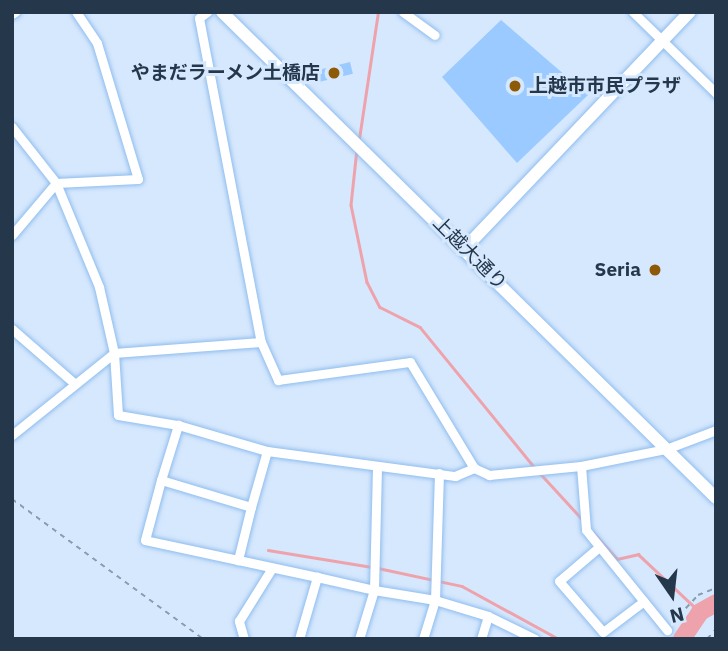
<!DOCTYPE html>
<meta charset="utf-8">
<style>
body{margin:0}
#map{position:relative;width:728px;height:651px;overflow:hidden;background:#d6e8fd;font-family:"IBM Plex Sans","Noto Sans JP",sans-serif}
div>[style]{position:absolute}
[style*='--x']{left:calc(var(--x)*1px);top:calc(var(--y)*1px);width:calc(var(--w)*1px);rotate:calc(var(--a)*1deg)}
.stream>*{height:2.5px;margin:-1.25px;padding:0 1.25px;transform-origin:1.25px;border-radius:1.25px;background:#eea3ac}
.river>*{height:18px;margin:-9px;padding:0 9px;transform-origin:9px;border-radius:9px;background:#eea3ac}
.building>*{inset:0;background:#9acaff;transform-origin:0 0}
.path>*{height:2px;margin-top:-1px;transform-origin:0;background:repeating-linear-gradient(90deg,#8a9cb0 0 5px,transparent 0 10px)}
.roads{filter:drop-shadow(0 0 2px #8fbdef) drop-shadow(0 0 2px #8fbdef)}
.street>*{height:9px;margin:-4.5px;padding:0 4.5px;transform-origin:4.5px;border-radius:4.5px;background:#fff}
.secondary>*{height:12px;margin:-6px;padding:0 6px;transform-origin:6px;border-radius:6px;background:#fff}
.dots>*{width:19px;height:19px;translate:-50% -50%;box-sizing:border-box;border:4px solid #d6e8fd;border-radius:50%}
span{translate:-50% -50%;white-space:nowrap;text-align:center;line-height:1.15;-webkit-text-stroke:6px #d6e8fd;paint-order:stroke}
.poi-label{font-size:19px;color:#25374b;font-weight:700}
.right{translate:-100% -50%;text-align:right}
.left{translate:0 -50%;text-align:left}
.street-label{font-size:19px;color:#25374b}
.frame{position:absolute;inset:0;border:14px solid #25374b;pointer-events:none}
.north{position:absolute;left:637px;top:560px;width:70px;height:70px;-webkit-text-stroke:5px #d6e8fd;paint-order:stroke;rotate:166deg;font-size:19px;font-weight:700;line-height:28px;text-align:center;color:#25374b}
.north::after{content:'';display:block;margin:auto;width:24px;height:32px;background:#25374b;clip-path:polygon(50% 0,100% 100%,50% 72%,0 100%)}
</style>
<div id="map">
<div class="stream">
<div style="--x:359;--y:139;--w:128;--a:-81.5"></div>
<div style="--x:357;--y:149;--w:56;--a:96.1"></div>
<div style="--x:351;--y:205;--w:79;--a:78.3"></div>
<div style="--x:367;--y:282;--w:28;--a:63"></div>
<div style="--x:380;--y:307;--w:45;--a:26.6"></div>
<div style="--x:420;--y:327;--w:181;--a:50.8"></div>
<div style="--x:539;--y:472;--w:64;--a:47.5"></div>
<div style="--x:593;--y:532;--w:36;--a:48"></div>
<div style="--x:617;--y:559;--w:22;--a:-13"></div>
<div style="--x:638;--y:554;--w:85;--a:43.1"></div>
<div style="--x:268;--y:550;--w:105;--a:9.3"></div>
<div style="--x:378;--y:568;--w:86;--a:12.1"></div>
<div style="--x:462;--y:586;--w:111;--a:28.7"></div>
</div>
<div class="river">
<div style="--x:682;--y:639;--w:32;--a:-56"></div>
<div style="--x:700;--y:612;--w:18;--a:-29"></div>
</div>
<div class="building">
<div style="clip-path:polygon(501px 20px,588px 95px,517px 163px,442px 77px)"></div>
<div style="left:350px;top:62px;width:12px;height:34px;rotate:76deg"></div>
</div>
<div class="path">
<div style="--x:12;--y:499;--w:237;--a:36.2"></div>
<div style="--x:672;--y:623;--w:38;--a:-47"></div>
<div style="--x:698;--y:595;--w:19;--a:-21"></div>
<div style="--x:707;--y:639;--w:13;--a:-48"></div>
</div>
<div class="roads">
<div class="street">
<div style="--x:207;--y:12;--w:10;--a:143"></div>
<div style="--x:199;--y:18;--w:330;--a:79.2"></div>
<div style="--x:261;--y:342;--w:42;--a:65.9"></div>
<div style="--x:278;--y:380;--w:133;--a:-7.8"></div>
<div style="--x:410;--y:362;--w:124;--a:58.9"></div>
<div style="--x:474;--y:468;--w:17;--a:25"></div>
<div style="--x:489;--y:475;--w:92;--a:-5.6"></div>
<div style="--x:581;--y:466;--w:87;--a:-11.3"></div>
<div style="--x:666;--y:449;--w:53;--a:-20.8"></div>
<div style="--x:403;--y:12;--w:39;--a:36"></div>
<div style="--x:633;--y:12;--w:116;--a:44.3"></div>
<div style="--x:12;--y:14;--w:4;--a:-34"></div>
<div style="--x:12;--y:127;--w:71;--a:51.8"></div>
<div style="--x:56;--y:183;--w:113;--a:67.5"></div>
<div style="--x:99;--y:287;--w:68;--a:77.2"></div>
<div style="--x:114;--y:353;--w:62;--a:86.3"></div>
<div style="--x:118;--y:415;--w:61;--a:9.5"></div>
<div style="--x:12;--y:235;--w:68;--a:-49.8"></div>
<div style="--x:56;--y:183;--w:82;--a:-2.8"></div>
<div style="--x:138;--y:179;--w:142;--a:-106.8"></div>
<div style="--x:97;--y:43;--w:37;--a:-124"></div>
<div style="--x:12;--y:329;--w:82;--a:41.1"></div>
<div style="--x:12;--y:435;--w:131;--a:-38.8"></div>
<div style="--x:114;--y:353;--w:147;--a:-4.3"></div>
<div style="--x:581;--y:466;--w:64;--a:85.5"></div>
<div style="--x:586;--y:530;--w:129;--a:51"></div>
<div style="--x:439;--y:473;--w:127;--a:91.8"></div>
<div style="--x:435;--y:600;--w:55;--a:16.8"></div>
<div style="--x:488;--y:616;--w:24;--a:107"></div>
<div style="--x:161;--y:480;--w:58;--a:-72.8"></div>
<div style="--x:178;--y:425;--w:93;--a:16.3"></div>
<div style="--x:251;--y:507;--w:55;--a:103.8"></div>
<div style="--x:238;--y:560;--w:95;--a:-167.9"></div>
<div style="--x:145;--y:540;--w:62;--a:-75.1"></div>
<div style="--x:161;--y:480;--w:94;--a:16.7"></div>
<div style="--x:251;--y:507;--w:58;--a:-74.1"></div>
<div style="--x:267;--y:451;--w:190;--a:7.6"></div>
<div style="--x:455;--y:476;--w:21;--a:-23"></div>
<div style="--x:599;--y:547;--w:52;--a:139.6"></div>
<div style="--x:559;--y:581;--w:67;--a:49.2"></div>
<div style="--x:603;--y:632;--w:51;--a:-37.1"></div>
<div style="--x:238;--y:560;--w:81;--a:12.1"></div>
<div style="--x:488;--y:616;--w:52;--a:26.1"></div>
<div style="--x:244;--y:639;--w:19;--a:-106"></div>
<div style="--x:239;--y:621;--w:62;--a:-58.1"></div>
<div style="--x:299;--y:639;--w:65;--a:-73.8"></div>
<div style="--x:317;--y:577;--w:58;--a:12.8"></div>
<div style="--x:374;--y:590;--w:123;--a:-88.6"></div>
<div style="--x:359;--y:639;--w:51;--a:-73"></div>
<div style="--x:374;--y:590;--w:62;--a:9.3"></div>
<div style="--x:435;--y:600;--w:41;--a:107.1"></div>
</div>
<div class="secondary">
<div style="--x:222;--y:12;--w:693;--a:44.53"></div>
<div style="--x:465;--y:248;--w:326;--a:-46.4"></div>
</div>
</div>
<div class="dots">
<div style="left:334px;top:73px;background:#8d5b08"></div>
<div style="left:515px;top:86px;background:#8d5b08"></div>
<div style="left:655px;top:270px;background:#8d5b08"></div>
</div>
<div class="poi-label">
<span class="right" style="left:320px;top:73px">やまだラーメン土橋店</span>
<span class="left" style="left:529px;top:86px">上越市市民プラザ</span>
<span class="right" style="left:641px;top:270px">Seria</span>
</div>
<div class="street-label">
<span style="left:470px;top:253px;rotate:45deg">上越大通り</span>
</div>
<div class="frame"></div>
<div class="north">N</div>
</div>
